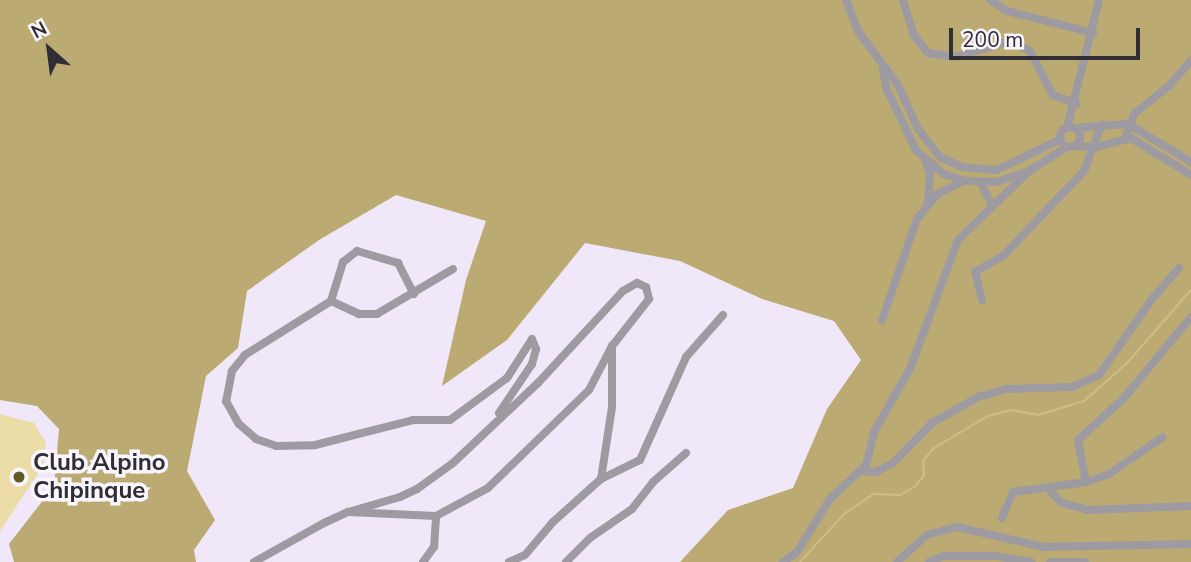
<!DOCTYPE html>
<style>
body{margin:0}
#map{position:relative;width:1191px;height:562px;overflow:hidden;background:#f0e7f9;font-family:"Nunito Sans",sans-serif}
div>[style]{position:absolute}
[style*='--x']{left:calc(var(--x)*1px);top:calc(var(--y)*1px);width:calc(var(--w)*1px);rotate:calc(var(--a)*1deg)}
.green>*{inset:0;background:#ebdca8}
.forest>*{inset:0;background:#bbab73}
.stream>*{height:2px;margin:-1px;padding:0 1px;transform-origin:1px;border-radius:1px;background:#cdbd84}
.minor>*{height:8px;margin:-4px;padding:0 4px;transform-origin:4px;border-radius:4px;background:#9e9aa2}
.minor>.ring{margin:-4px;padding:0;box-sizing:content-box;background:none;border:8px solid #9e9aa2;border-radius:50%}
.dots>*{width:19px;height:19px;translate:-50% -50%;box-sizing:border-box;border:4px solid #faf6fe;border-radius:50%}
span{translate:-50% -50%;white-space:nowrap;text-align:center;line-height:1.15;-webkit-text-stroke:7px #faf6fe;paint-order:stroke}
.poi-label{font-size:24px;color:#302d34;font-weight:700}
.left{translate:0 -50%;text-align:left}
.north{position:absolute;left:14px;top:14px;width:70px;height:70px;-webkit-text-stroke:5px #faf6fe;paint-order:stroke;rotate:332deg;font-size:19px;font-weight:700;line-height:28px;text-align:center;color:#302d34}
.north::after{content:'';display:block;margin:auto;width:24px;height:32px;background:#302d34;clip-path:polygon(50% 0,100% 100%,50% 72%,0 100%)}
.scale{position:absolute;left:949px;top:28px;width:191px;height:32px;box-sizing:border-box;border:4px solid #302d34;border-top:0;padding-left:9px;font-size:21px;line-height:24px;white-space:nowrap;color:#302d34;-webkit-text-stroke:5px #faf6fe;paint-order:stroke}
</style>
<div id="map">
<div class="green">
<div style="clip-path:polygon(0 414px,34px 423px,46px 443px,43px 466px,0 531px)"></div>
</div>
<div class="forest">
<div style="clip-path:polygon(0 0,1191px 0,1191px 562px,680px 562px,728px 510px,793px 488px,827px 409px,861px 360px,834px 321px,762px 299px,680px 261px,585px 243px,507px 340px,442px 386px,466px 280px,486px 221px,396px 195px,319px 240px,247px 291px,238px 348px,206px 376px,187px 471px,215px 520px,194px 550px,196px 562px,14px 562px,9px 544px,54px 486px,59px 429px,37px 406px,0 400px)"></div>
</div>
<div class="stream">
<div style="--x:800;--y:562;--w:65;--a:-47.5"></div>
<div style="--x:844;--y:514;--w:36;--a:-34"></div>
<div style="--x:874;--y:494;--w:26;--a:2"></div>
<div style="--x:900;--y:495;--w:16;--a:-30"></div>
<div style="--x:914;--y:487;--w:15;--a:-48"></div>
<div style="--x:924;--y:476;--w:15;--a:-94"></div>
<div style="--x:923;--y:461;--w:17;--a:-50"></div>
<div style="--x:934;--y:448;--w:63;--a:-30.7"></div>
<div style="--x:988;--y:416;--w:24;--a:-15"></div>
<div style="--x:1011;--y:410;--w:27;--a:10"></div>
<div style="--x:1038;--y:415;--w:48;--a:-16.9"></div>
<div style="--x:1084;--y:401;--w:57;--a:-41.5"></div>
<div style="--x:1127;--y:363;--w:97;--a:-48.8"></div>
</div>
<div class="minor">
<div style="--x:846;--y:0;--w:33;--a:69"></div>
<div style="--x:858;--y:31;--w:67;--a:53.5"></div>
<div style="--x:898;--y:85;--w:48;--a:65.6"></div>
<div style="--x:918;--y:129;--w:36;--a:52"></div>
<div style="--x:940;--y:157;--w:23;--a:25"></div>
<div style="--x:961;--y:167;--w:36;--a:5"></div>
<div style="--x:997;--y:170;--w:71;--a:-25.8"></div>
<div style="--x:903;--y:0;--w:37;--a:73"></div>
<div style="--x:914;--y:35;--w:23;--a:52"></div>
<div style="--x:928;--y:53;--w:27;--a:8"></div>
<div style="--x:955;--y:57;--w:57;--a:-16.2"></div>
<div style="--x:1010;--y:41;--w:22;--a:27"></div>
<div style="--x:1030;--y:51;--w:50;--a:62.4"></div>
<div style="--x:1053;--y:95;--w:25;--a:21"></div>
<div style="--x:990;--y:0;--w:20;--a:33"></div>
<div style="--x:1007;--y:11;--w:89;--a:14.3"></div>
<div style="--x:883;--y:70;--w:20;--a:79"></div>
<div style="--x:887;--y:90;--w:67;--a:64.2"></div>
<div style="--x:916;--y:150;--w:37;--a:41"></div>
<div style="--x:944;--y:174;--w:21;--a:19"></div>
<div style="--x:964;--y:181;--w:32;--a:2"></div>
<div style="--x:996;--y:182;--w:35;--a:-18"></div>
<div style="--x:1029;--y:171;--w:45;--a:-32.3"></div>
<div class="ring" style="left:1060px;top:127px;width:12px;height:12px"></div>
<div style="--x:1067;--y:128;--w:132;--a:-76"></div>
<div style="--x:1073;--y:128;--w:55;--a:-4.2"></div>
<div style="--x:1128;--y:124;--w:74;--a:31.1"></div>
<div style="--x:1125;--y:138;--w:26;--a:-69"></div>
<div style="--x:1134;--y:114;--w:48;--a:-39"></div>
<div style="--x:1171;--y:84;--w:31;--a:-50"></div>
<div style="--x:1074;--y:146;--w:22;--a:3"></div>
<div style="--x:1096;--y:147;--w:36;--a:-14"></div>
<div style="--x:1131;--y:138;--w:70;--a:31.7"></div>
<div style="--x:925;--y:161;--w:13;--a:67"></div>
<div style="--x:930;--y:173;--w:29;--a:94"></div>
<div style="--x:981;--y:183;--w:25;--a:64"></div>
<div style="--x:453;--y:269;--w:88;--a:149.4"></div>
<div style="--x:377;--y:314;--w:18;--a:180"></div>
<div style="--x:359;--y:314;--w:31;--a:-155"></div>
<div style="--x:331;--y:301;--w:102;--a:147.9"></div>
<div style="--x:245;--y:355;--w:21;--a:129"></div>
<div style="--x:232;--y:371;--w:31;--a:101"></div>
<div style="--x:226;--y:401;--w:26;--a:61"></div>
<div style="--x:239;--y:424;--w:23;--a:41"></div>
<div style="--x:256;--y:439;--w:21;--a:19"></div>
<div style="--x:276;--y:446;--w:39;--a:-1"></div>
<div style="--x:315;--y:445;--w:101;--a:-14.3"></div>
<div style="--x:413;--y:420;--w:37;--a:0"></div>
<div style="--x:450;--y:420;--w:71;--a:-36.4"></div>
<div style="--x:507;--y:378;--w:46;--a:-57.3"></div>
<div style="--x:532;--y:339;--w:11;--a:68"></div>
<div style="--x:536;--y:349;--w:16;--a:105"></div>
<div style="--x:532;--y:364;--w:59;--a:124"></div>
<div style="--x:982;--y:300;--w:29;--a:-104"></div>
<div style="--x:975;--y:272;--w:34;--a:-30"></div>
<div style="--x:1004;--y:255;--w:116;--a:-46.4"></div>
<div style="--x:1084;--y:171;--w:50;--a:-69"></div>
<div style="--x:331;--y:301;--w:41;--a:-72.9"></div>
<div style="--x:343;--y:262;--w:18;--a:-38"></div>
<div style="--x:357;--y:251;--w:43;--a:16.3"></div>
<div style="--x:398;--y:263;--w:35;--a:63"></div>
<div style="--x:882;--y:320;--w:107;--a:-70.9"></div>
<div style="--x:917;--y:219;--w:32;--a:-51"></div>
<div style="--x:937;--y:194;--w:30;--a:-26"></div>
<div style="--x:862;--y:471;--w:14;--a:4"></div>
<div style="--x:876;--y:472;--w:19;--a:-28"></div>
<div style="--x:893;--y:463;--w:56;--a:-45.7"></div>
<div style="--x:932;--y:423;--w:53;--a:-29.5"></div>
<div style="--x:978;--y:397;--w:29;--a:-16"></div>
<div style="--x:1006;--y:389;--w:66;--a:-1.7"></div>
<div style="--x:1072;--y:387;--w:30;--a:-24"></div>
<div style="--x:1099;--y:375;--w:93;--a:-55.1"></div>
<div style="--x:1152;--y:299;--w:41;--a:-48.9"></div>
<div style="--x:601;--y:479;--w:43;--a:-26"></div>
<div style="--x:640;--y:460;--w:113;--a:-65.9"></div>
<div style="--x:686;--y:357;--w:56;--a:-48.6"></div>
<div style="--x:1086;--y:482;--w:43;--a:-100.8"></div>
<div style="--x:1078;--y:440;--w:62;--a:-42.4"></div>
<div style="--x:1124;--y:398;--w:105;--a:-50.4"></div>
<div style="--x:1047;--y:488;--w:21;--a:45"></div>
<div style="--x:1062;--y:503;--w:27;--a:15"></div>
<div style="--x:1088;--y:510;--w:103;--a:-2.2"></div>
<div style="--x:1002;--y:518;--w:28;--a:-67"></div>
<div style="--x:1013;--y:492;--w:74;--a:-7.8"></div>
<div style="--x:1086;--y:482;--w:24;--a:-19"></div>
<div style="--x:1109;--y:474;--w:65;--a:-34.4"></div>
<div style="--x:254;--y:562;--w:80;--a:-29.1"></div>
<div style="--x:324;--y:523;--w:26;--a:-25"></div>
<div style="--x:348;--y:512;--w:54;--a:-16.1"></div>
<div style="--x:400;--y:497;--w:19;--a:-25"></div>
<div style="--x:417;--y:489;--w:44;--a:-35.8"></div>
<div style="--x:453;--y:463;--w:117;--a:-43.3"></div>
<div style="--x:538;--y:383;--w:125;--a:-47.3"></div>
<div style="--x:623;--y:291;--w:16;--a:-30"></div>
<div style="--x:637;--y:283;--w:10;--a:24"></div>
<div style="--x:646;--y:287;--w:12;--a:76"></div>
<div style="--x:649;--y:299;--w:60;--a:128.2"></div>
<div style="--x:612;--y:346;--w:50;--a:117.6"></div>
<div style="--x:589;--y:390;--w:141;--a:135.9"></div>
<div style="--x:488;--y:488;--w:59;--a:151.7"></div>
<div style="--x:436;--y:516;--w:88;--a:-177.4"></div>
<div style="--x:423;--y:562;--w:19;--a:-54"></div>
<div style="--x:434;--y:547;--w:31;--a:-86"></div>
<div style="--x:509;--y:562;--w:17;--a:-24"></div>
<div style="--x:525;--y:555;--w:43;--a:-49.7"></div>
<div style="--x:553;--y:522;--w:64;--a:-41.9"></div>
<div style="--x:601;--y:479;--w:73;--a:-81.3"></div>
<div style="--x:612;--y:407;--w:61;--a:-90"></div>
<div style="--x:566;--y:562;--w:34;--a:-45"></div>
<div style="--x:590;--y:538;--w:51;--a:-34.6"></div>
<div style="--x:632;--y:509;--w:34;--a:-52"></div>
<div style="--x:653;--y:482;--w:44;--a:-41.3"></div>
<div style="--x:783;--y:562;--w:17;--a:-36"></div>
<div style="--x:797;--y:552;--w:62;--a:-58.1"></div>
<div style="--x:830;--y:499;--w:50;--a:-43.4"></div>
<div style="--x:866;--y:465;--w:34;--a:-76"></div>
<div style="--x:874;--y:432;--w:73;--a:-60.3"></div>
<div style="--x:910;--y:369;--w:138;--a:-69.6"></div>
<div style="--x:958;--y:240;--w:99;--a:-44.2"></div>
<div style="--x:897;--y:562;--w:40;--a:-42"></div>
<div style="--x:927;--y:535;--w:31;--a:-15"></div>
<div style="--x:957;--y:527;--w:88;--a:13.1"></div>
<div style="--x:1043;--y:547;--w:148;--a:-1.2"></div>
<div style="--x:929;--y:562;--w:16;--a:-22"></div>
<div style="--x:944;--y:556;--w:52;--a:0"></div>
<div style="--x:996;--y:556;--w:36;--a:10"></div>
<div style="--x:1050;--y:562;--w:35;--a:0"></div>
</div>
<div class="dots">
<div style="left:19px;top:477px;background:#655723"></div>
</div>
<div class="poi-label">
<span class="left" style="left:33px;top:477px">Club Alpino<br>Chipinque</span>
</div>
<div class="north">N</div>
<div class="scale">200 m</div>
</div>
